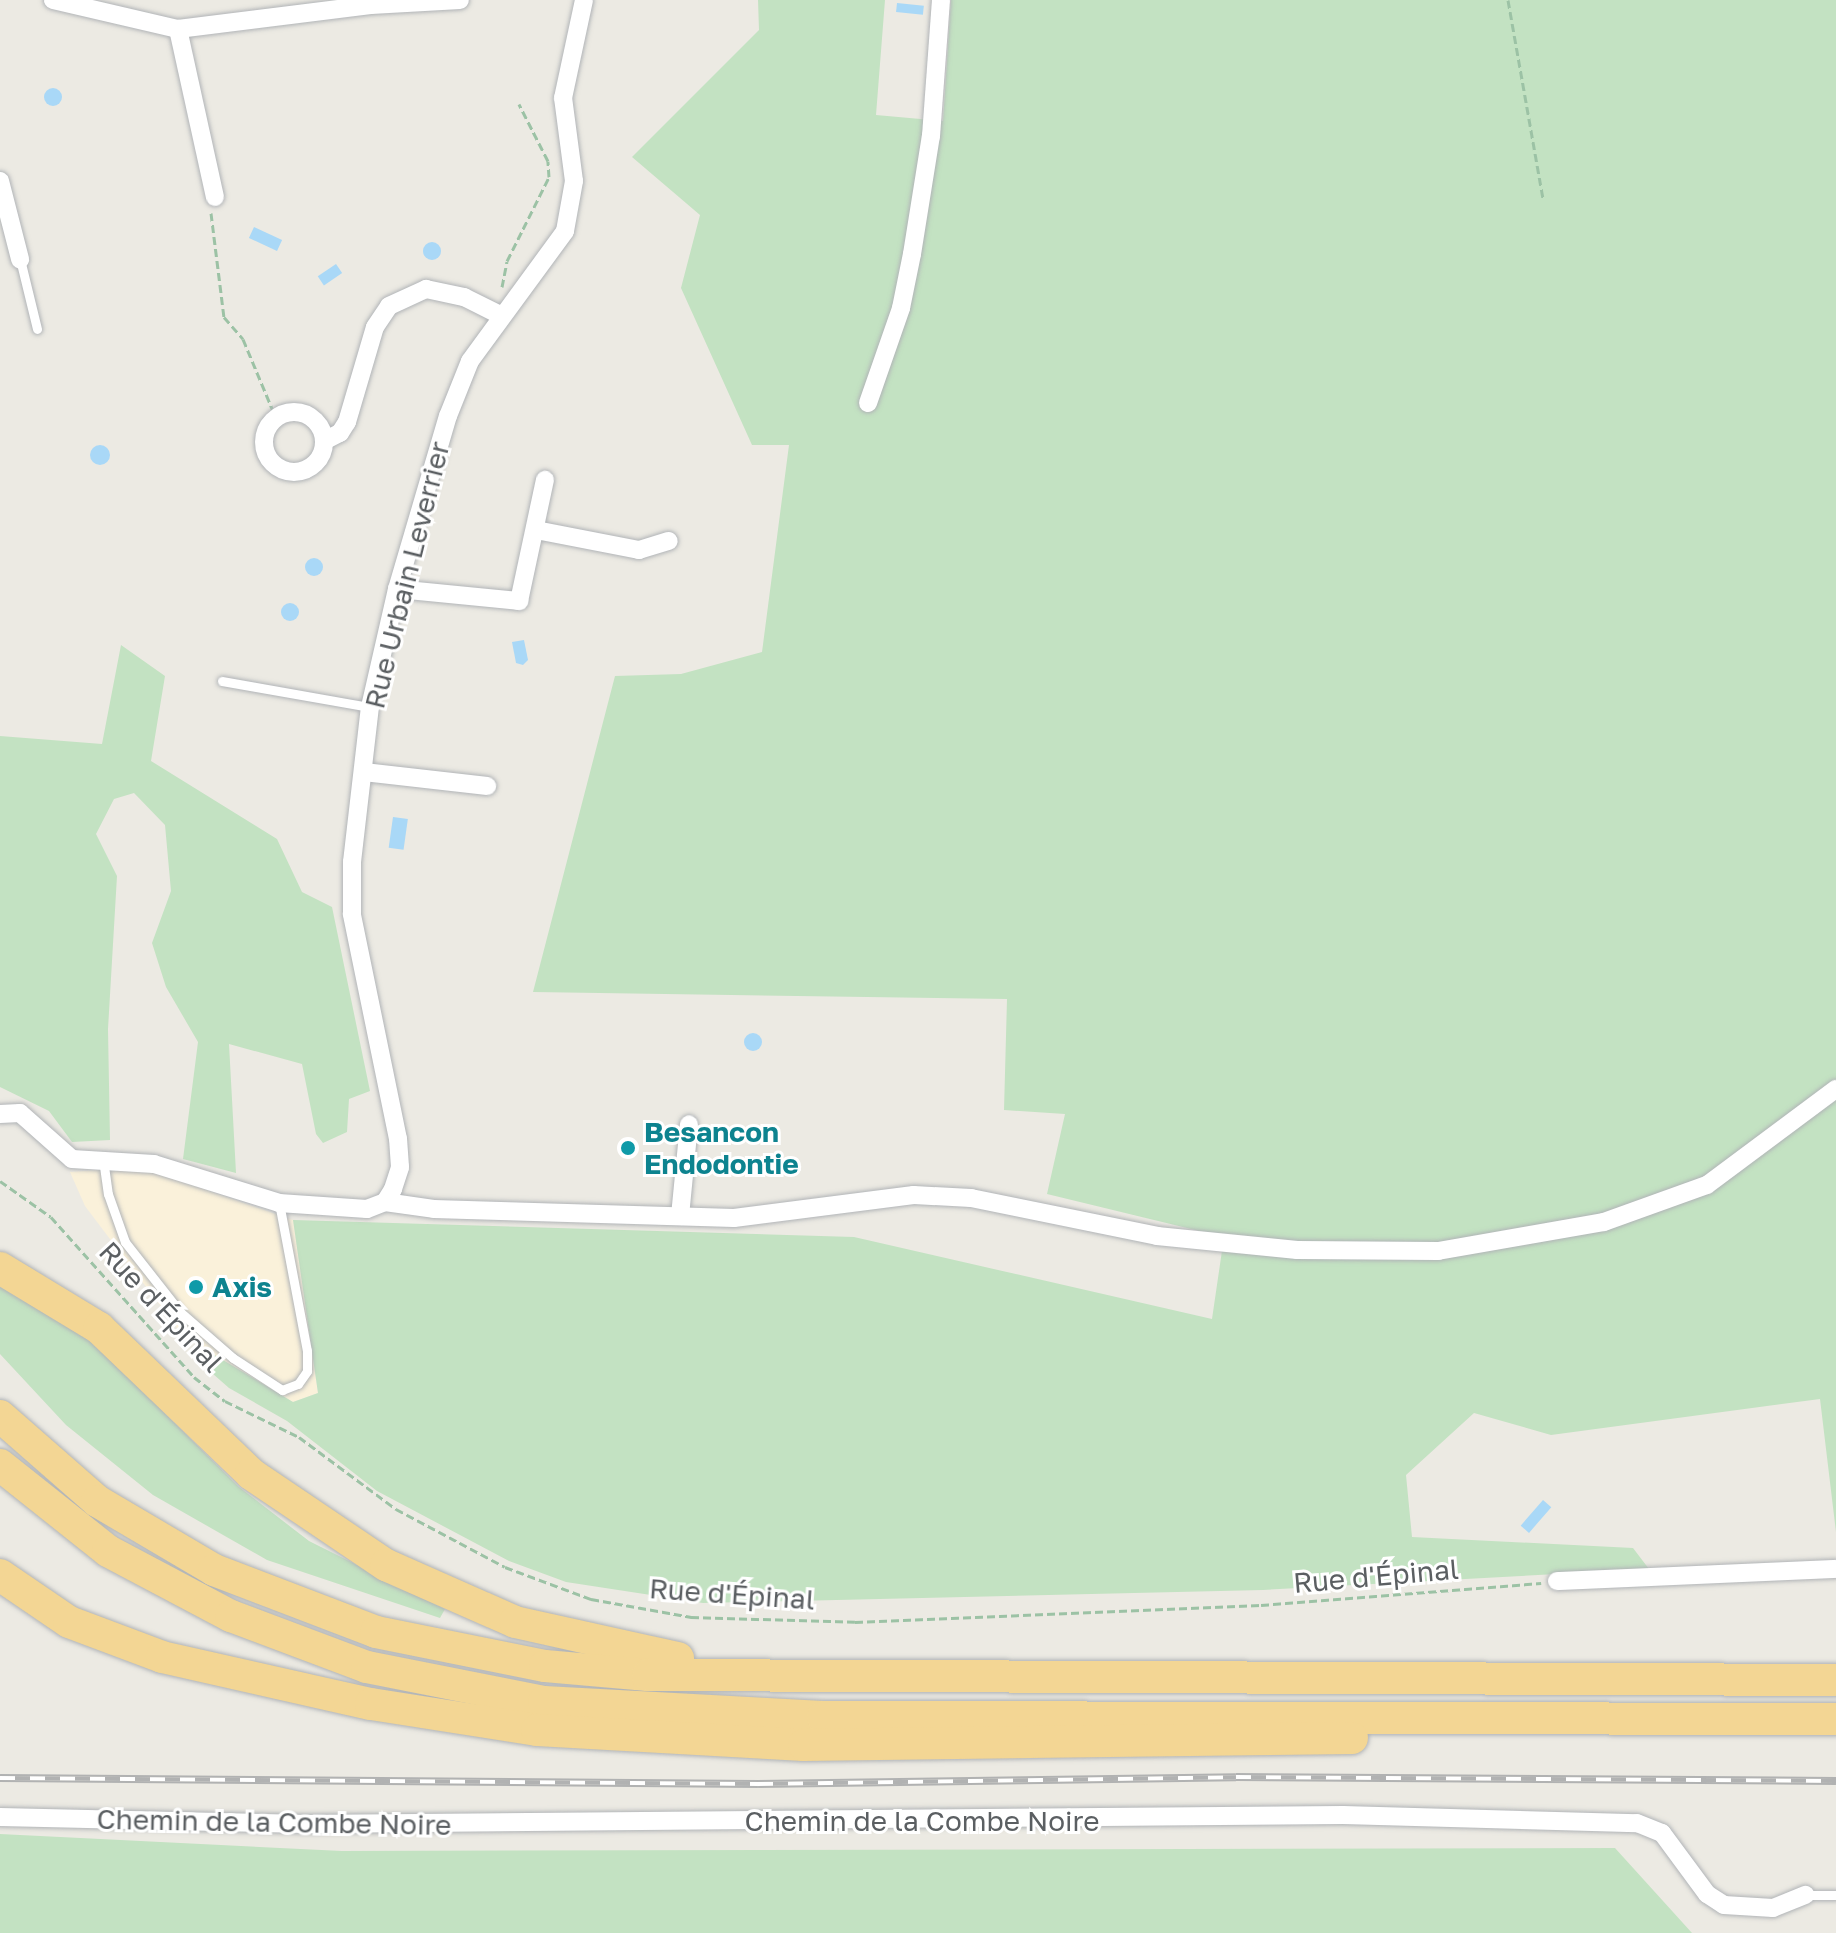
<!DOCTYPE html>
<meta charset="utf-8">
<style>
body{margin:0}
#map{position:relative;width:1836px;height:1933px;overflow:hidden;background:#eceae3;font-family:"Golos Text",sans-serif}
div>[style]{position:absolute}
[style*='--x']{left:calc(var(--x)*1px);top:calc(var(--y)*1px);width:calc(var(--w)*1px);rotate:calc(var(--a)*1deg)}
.commercial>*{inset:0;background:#faf1da}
.green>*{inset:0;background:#c3e2c2}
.water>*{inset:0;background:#a9d8f7;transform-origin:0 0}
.round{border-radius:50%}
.path>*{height:3px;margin-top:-1.5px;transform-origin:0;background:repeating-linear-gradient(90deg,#9cc2a5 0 8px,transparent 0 12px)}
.roads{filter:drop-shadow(0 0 2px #b1b4b7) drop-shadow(0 0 2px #b1b4b7)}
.lane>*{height:9px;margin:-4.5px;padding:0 4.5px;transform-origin:4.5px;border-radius:4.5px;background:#fff}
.street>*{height:18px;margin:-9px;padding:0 9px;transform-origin:9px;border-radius:9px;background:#fff}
.street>.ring{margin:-9px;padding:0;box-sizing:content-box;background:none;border:18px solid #fff;border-radius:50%}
.highway>*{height:32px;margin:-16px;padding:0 16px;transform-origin:16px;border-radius:16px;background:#f3d694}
.rail>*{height:8px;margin-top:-4px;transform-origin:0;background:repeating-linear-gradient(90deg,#fff 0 15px,#b1b2b2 0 30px);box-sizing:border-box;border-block:2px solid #b1b2b2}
.dots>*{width:22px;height:22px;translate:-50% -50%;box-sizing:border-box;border:4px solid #fff;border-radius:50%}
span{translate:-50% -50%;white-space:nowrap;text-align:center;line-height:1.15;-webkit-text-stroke:6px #fff;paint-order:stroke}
.street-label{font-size:28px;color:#5b5f62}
.culture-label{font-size:28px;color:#0d838f;font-weight:700}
.left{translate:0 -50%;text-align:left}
</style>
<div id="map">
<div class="commercial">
<div style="clip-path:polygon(140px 1167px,293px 1220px,318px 1393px,293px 1402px,234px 1370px,178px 1329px,85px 1206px,70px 1172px)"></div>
</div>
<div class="green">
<div style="clip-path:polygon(758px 0,885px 0,876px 115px,943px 121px,951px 0,1836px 0,1836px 1532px,1820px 1399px,1551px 1435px,1474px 1413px,1406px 1475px,1412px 1537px,1633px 1548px,1649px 1569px,1263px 1590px,703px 1603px,566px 1582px,509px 1561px,377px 1491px,287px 1421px,229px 1388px,188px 1352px,208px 1351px,293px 1402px,318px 1393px,293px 1220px,854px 1237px,1212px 1319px,1224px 1237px,1047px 1194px,1065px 1114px,1004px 1110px,1007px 999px,533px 992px,615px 676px,681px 674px,762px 652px,789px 445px,752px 445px,681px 288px,700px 215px,632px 157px,759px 30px)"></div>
<div style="clip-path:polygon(121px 645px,165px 676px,151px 761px,277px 839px,302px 892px,332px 907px,370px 1091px,349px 1099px,347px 1132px,323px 1143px,316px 1134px,302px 1064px,229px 1044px,236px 1173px,183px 1159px,198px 1042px,166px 987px,152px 943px,171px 891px,165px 825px,134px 793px,114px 799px,96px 834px,117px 876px,108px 1029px,110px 1140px,72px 1142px,49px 1111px,0 1087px,0 736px,102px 744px)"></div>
<div style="clip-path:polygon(0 1284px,80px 1329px,239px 1487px,309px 1541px,445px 1609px,440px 1618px,267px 1560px,153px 1495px,66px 1425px,0 1354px)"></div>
<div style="clip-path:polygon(0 1834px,342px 1851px,1615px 1848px,1692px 1933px,0 1933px)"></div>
</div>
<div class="water">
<div style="left:897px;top:3px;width:27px;height:9px;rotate:6deg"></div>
<div class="round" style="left:44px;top:88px;width:18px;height:18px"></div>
<div style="left:254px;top:227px;width:31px;height:12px;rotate:25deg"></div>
<div class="round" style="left:423px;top:242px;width:18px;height:18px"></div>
<div style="left:336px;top:264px;width:11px;height:22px;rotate:56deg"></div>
<div class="round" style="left:90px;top:445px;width:20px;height:20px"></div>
<div class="round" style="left:305px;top:558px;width:18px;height:18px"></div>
<div class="round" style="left:281px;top:603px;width:18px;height:18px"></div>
<div style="clip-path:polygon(524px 640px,528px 660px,523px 665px,516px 663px,512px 642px)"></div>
<div style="left:393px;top:817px;width:15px;height:31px;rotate:8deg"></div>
<div class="round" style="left:744px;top:1033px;width:18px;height:18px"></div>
<div style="left:1543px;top:1500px;width:11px;height:34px;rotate:41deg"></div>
</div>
<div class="path">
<div style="--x:1508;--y:0;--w:201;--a:80"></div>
<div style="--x:211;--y:213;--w:105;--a:82.9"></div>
<div style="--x:224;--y:317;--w:29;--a:49"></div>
<div style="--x:243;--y:339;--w:86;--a:67.3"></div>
<div style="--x:502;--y:287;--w:26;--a:-79"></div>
<div style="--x:507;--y:261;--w:94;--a:-63.4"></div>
<div style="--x:549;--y:177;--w:16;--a:-94"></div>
<div style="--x:548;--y:161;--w:64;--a:-117"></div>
<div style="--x:0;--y:1181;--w:62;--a:35.2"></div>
<div style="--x:51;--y:1217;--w:215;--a:48.2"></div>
<div style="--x:194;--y:1377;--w:39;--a:38"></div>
<div style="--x:225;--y:1401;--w:82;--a:25.9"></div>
<div style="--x:299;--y:1437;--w:121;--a:36.6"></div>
<div style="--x:396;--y:1509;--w:123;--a:28"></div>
<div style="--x:505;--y:1567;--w:92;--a:20.4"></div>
<div style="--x:591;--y:1599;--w:102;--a:10.2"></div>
<div style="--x:691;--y:1617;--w:164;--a:1.7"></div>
<div style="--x:855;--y:1622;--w:406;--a:-2.4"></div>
<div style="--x:1261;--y:1605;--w:281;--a:-4.5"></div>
</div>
<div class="roads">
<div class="lane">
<div style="--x:20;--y:259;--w:72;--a:76.3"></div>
<div style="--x:222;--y:681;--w:150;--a:10"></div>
<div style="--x:103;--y:1159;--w:35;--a:82"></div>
<div style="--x:108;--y:1194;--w:51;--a:70.5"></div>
<div style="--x:125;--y:1242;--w:89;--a:51.8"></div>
<div style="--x:180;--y:1312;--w:70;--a:41"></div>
<div style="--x:233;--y:1358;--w:59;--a:33.1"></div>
<div style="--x:282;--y:1390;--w:17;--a:-21"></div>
<div style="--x:298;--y:1384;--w:16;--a:-55"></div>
<div style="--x:307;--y:1371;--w:20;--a:-90"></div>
<div style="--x:307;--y:1351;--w:151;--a:-100.7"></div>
<div style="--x:1806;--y:1895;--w:30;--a:0"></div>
</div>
<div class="street">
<div style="--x:53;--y:0;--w:128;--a:13.1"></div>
<div style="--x:178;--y:29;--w:194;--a:-7.1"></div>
<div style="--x:371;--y:5;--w:89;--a:-3.2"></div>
<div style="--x:178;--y:29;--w:172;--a:77.6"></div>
<div style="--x:0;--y:181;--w:81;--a:75.6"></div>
<div style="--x:868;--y:403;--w:101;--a:-70.8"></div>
<div style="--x:901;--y:308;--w:55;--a:-78.5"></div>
<div style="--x:912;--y:254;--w:120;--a:-80.9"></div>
<div style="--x:931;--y:136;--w:136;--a:-85.8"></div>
<div class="ring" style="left:264px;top:412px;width:42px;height:42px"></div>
<div style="--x:324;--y:441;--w:18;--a:-27"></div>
<div style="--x:340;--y:433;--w:13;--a:-58"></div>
<div style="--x:347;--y:422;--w:99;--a:-73.6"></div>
<div style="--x:375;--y:327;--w:25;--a:-56"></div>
<div style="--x:389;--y:306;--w:41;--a:-24.7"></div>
<div style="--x:426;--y:289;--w:39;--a:12"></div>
<div style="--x:464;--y:297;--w:40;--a:26.6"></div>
<div style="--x:536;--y:530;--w:105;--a:11"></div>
<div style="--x:639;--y:550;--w:31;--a:-17"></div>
<div style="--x:397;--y:589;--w:123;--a:5.6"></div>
<div style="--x:519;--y:601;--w:124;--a:-77.9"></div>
<div style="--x:364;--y:772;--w:124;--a:6.5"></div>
<div style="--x:0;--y:1114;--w:20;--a:-3"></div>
<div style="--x:20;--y:1113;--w:69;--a:41.5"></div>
<div style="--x:72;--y:1159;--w:82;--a:3.5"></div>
<div style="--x:154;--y:1164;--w:131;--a:17.3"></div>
<div style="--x:279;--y:1203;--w:88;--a:3.9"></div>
<div style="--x:367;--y:1209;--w:19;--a:-21"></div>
<div style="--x:385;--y:1202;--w:15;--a:-58"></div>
<div style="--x:393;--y:1189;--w:23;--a:-72"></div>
<div style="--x:400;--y:1167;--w:28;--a:-94"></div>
<div style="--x:398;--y:1139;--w:230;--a:-101.6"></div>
<div style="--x:352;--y:914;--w:52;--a:-90"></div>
<div style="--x:352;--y:862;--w:156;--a:-83.4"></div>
<div style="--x:370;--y:707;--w:121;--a:-77.1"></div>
<div style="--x:397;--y:589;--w:180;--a:-73.6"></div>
<div style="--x:448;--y:416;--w:59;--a:-68.2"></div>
<div style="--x:470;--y:361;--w:161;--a:-53.8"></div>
<div style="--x:565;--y:231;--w:51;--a:-79.8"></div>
<div style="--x:574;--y:181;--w:84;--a:-97.5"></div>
<div style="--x:563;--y:98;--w:100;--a:-77.9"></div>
<div style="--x:385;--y:1202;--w:49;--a:8.1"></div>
<div style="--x:434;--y:1209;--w:300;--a:1.7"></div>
<div style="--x:734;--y:1218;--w:181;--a:-7.3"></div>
<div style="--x:914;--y:1195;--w:57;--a:3"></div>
<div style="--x:971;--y:1198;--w:190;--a:11.5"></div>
<div style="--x:1157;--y:1236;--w:141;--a:5.7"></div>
<div style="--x:1297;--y:1250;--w:141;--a:0.4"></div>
<div style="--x:1438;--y:1251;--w:169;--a:-9.9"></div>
<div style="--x:1604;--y:1222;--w:109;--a:-19.8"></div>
<div style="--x:1707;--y:1185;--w:161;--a:-36.7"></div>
<div style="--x:680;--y:1216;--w:92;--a:-84.4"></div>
<div style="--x:1557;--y:1581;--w:279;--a:-2.5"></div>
<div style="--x:0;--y:1817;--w:306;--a:1.3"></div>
<div style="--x:306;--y:1824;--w:1037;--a:-0.5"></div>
<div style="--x:1343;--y:1815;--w:294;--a:1.6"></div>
<div style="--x:1637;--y:1823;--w:27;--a:22"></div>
<div style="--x:1662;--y:1833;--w:76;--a:53.6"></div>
<div style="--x:1707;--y:1894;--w:20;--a:33"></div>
<div style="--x:1724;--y:1905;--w:49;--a:3.5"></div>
<div style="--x:1773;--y:1908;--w:35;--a:-22"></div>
</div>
<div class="highway">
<div style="--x:0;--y:1268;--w:116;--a:31.2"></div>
<div style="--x:99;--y:1328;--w:211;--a:43.8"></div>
<div style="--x:251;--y:1474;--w:163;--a:34"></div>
<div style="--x:386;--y:1565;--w:141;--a:23.8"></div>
<div style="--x:515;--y:1622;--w:167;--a:12.5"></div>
<div style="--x:0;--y:1416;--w:129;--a:41.2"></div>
<div style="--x:97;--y:1501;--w:136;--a:30.5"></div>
<div style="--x:214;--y:1570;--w:173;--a:20.9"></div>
<div style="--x:376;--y:1632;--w:172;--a:11.4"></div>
<div style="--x:545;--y:1666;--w:103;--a:5"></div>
<div style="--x:648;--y:1675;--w:1188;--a:0.24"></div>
<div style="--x:0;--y:1465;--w:138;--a:38.5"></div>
<div style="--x:108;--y:1551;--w:139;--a:27.9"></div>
<div style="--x:231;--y:1616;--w:145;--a:20.6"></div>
<div style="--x:367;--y:1667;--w:180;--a:11.2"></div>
<div style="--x:544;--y:1702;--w:279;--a:3.1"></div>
<div style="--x:823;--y:1717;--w:1013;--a:0.11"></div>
<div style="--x:0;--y:1575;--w:83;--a:34.3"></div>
<div style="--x:69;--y:1622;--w:99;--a:20.6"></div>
<div style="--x:162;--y:1657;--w:214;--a:12.7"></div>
<div style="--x:371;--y:1704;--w:168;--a:8.9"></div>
<div style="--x:537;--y:1730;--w:267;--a:3.2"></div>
<div style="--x:804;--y:1745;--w:548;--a:-0.73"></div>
</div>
</div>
<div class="rail">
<div style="--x:0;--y:1778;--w:758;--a:0.45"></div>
<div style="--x:758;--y:1784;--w:478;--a:-0.8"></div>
<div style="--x:1236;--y:1777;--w:600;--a:0.38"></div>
</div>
<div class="dots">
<div style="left:628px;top:1148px;background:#0f9aa8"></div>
<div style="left:196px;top:1287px;background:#0f9aa8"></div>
</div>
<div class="street-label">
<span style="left:407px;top:575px;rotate:-76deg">Rue Urbain Leverrier</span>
<span style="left:161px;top:1307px;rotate:47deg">Rue d'Épinal</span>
<span style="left:1376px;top:1576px;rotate:-5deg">Rue d'Épinal</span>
<span style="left:732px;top:1594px;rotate:4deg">Rue d'Épinal</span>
<span style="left:922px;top:1821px">Chemin de la Combe Noire</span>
<span style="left:274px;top:1822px;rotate:1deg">Chemin de la Combe Noire</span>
</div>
<div class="culture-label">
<span class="left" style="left:644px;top:1148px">Besancon<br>Endodontie</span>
<span class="left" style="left:212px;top:1287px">Axis</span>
</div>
</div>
